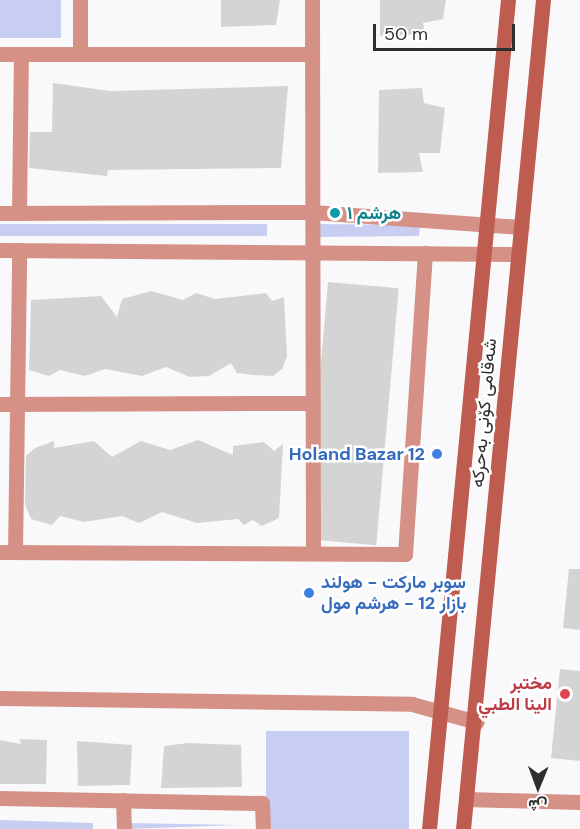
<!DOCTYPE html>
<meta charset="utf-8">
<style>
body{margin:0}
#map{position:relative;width:580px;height:829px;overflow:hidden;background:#f9f9fb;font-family:"DM Sans",Vazirmatn,sans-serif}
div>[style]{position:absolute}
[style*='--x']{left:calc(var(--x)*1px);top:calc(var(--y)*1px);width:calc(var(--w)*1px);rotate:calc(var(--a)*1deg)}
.green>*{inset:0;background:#c7cef1;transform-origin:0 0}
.building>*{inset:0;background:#d5d4d5;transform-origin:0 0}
.street>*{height:15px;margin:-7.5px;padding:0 7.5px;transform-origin:7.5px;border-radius:7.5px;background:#d69187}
.secondary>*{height:15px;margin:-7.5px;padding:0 7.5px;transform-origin:7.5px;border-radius:7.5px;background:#be5c50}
.dots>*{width:16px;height:16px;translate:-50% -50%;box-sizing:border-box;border:3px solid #fff;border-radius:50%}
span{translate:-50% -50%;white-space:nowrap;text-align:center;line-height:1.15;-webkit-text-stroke:5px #fff;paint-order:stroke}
.culture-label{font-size:18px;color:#0d838f;font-weight:700}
.left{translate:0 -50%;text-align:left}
.street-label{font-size:18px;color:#2e2e2e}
.shop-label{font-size:18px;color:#366cbe;font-weight:700}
.right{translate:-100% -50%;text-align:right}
.health-label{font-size:18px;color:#be3a42;font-weight:700}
.north{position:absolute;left:508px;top:757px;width:60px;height:60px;-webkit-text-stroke:4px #fff;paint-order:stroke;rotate:181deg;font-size:16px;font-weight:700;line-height:24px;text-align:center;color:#2e2e2e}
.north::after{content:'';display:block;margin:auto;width:21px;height:27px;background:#2e2e2e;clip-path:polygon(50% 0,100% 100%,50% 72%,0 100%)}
.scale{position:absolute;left:373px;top:24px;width:142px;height:27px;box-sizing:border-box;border:3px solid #2e2e2e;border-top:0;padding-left:8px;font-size:18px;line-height:21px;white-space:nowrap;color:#2e2e2e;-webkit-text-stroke:4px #fff;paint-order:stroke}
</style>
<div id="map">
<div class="green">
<div style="left:0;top:0;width:61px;height:38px"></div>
<div style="left:0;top:224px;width:267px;height:12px"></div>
<div style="clip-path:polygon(314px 224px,420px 225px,419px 236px,315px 237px)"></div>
<div style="left:266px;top:731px;width:143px;height:98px"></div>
<div style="clip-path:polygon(0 820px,93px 823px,93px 829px,0 829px)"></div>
<div style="clip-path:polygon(126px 823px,238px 825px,125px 829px)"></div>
</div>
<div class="building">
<div style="clip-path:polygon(221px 0,280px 0,276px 25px,221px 27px)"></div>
<div style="clip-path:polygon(380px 0,446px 0,443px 19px,423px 23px,425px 34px,380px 36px)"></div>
<div style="clip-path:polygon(53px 83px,110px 91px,288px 86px,281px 168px,108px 170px,107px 176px,29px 168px,30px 132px,52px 132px)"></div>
<div style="clip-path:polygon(422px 88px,424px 103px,445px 108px,440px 153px,419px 153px,423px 172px,378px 173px,379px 90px)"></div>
<div style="left:328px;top:282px;width:71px;height:258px;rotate:5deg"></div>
<div style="clip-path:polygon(151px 291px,183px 300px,196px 293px,215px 299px,266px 293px,272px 301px,284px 297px,287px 356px,282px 369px,273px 376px,254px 375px,237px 373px,231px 363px,209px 376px,190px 377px,166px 367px,142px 376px,105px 369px,85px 376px,60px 370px,49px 376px,29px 370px,31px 300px,101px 296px,117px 317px,122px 299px)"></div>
<div style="clip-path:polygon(198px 440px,233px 455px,233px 446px,264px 442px,274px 451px,283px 444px,279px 518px,262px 526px,253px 520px,244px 525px,238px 519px,197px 523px,162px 512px,139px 523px,122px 516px,84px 522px,60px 516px,52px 525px,31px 519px,25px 504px,26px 456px,35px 448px,54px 441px,54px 448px,94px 441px,112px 457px,141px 441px,170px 450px)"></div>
<div style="clip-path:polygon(569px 569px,580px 569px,580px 630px,563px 628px)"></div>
<div style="clip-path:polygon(560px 669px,580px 671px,580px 761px,551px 758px)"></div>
<div style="clip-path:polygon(20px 739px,47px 740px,46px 784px,0 784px,0 740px,21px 744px)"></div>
<div style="clip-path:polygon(77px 741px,132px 745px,130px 785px,78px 786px)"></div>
<div style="clip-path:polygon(188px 743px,241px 745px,242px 787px,161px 788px,164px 746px)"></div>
</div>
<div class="street">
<div style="--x:80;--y:0;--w:54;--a:90"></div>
<div style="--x:312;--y:0;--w:552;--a:89.9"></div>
<div style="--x:0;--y:54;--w:312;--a:0"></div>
<div style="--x:0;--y:213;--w:312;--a:-0.2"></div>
<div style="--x:312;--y:212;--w:210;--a:4.1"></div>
<div style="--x:19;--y:213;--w:159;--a:-89.3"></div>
<div style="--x:0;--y:250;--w:518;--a:0.44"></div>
<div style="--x:0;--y:404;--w:312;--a:-0.2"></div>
<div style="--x:0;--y:552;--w:405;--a:0.3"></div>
<div style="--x:405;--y:554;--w:302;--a:-86.2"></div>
<div style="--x:15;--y:552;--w:302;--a:-89.2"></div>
<div style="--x:0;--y:698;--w:412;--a:0.8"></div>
<div style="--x:412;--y:704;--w:67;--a:15.5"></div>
<div style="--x:0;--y:798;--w:262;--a:1.1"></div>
<div style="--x:262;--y:803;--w:26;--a:88"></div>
<div style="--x:466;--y:799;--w:114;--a:1.5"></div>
<div style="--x:123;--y:800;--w:29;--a:88"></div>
</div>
<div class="secondary">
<div style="--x:429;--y:829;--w:833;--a:-84.56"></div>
<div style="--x:463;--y:829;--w:833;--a:-84.49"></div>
</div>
<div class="dots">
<div style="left:335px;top:213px;background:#0f9aa8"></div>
<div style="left:437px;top:454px;background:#3f7fe0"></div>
<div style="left:309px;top:593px;background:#3f7fe0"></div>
<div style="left:565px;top:694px;background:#e0444e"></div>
</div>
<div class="culture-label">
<span class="left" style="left:347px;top:213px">هرشم ١</span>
</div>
<div class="street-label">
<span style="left:484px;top:413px;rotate:-85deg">شەقامی کۆنی بەحرکە</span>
</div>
<div class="shop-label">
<span class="right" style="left:425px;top:454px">Holand Bazar 12</span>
<span class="left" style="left:321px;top:593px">سوبر ماركت - هولند<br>بازار 12 - هرشم مول</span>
</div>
<div class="health-label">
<span class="right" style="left:552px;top:694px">مختبر<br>الينا الطبي</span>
</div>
<div class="north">ش</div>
<div class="scale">50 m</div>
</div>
